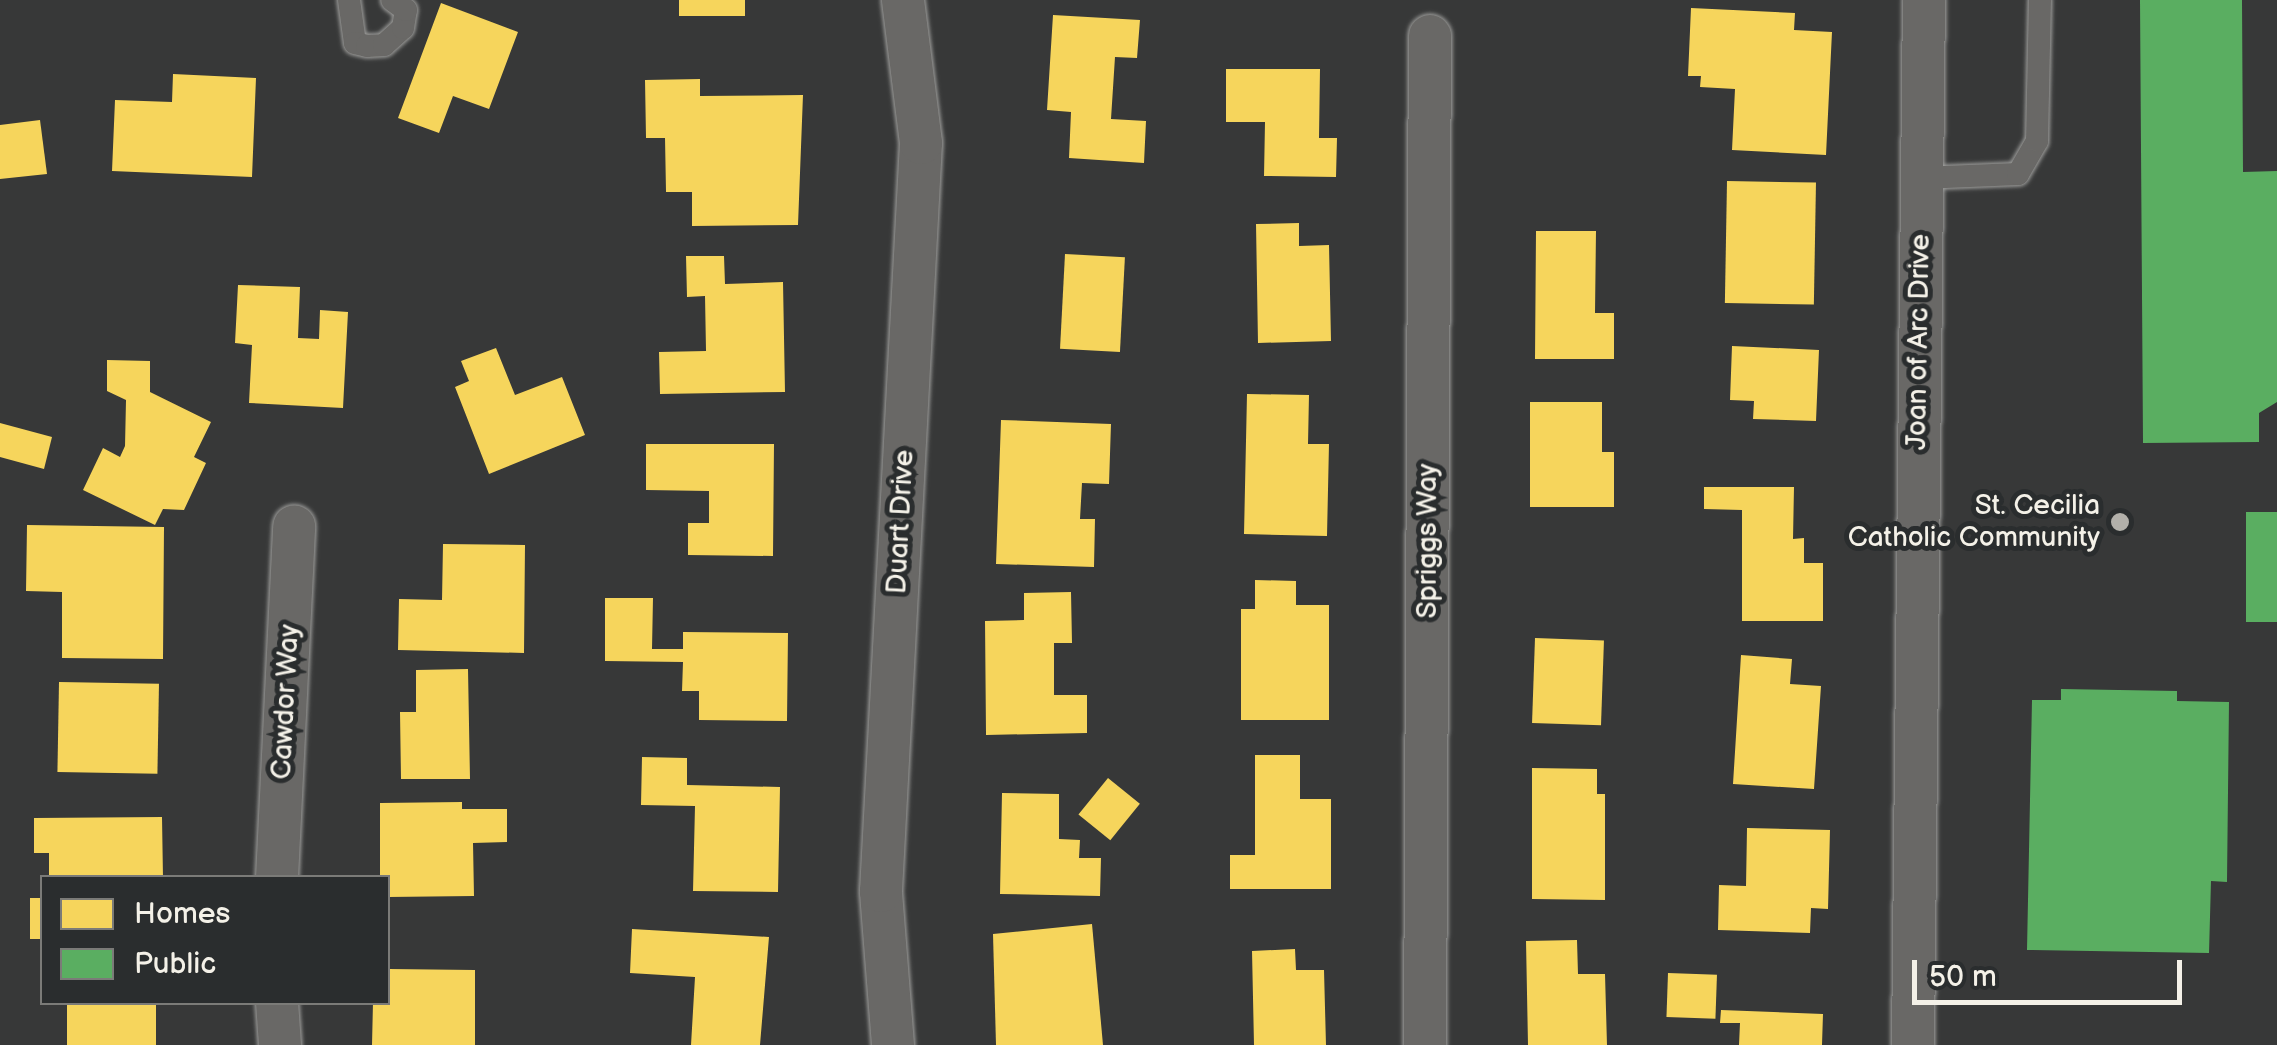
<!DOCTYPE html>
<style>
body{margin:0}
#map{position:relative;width:2277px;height:1045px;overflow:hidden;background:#373838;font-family:"Balsamiq Sans",sans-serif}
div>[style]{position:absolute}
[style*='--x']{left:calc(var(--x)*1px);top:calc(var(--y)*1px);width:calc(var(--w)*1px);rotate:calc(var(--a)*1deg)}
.homes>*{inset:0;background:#f6d55c;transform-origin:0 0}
.public>*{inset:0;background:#5aae61;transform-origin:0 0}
.roads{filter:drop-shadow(0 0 2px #9d9d9b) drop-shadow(0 0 2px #9d9d9b)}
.lane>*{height:22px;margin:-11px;padding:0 11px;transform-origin:11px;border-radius:11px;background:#696866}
.street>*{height:42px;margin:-21px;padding:0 21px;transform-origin:21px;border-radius:21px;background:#696866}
.dots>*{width:28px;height:28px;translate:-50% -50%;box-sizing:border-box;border:5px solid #2a2d2e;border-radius:50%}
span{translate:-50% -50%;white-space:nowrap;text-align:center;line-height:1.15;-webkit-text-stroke:10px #2a2d2e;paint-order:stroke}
.street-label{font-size:28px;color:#f4f1e8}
.poi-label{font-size:28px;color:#f4f1e8}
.right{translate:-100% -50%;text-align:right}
.legend{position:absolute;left:40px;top:875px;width:350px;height:130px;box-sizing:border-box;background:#2a2d2e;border:2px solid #7b7b78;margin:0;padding:12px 18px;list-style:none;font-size:30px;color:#f4f1e8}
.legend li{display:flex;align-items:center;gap:20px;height:50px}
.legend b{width:50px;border:2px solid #7b7b78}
.scale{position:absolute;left:1912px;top:960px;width:270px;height:45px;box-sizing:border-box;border:5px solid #f4f1e8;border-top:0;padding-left:12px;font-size:30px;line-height:35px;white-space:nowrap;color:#f4f1e8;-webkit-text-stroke:8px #2a2d2e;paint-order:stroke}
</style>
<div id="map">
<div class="homes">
<div style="left:679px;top:0;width:66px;height:16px"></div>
<div style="clip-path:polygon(441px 3px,518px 32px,489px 109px,453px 96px,439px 133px,398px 118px)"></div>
<div style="clip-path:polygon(1691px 8px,1795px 13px,1794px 30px,1832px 32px,1826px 155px,1732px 150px,1735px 89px,1700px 87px,1701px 76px,1688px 76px)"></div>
<div style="clip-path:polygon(1053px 15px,1140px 20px,1137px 58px,1115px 57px,1111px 119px,1146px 121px,1144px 163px,1069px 158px,1071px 112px,1047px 110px)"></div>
<div style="clip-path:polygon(1226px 69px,1320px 69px,1319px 138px,1337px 138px,1336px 177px,1264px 176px,1265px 122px,1226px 122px)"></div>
<div style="clip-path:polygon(173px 74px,256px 78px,252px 177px,112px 171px,115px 100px,172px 102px)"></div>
<div style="clip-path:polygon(700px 79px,700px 96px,803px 95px,798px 225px,692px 226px,692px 192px,666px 192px,665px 138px,646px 138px,645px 80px)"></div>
<div style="clip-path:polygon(40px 120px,47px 174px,0 179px,0 125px)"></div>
<div style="left:1727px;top:181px;width:89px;height:122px;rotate:1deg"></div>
<div style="clip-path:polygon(1299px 223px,1299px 246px,1329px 245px,1331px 341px,1258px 343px,1256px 224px)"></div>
<div style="clip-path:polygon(1536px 231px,1596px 231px,1595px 313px,1614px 313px,1614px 359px,1535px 359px)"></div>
<div style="left:1065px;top:254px;width:60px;height:95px;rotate:3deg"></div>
<div style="clip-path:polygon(686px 256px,724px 256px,725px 284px,783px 282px,785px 392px,660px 394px,659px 352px,706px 351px,705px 296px,687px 297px)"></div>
<div style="clip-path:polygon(238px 285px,300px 287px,298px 338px,319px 339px,320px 310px,348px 312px,343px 408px,249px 403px,252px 345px,235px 343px)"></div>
<div style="clip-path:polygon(1732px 346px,1819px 350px,1816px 421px,1753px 419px,1754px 401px,1730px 400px)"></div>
<div style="clip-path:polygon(496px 348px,515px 395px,562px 377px,585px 435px,489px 474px,455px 387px,469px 381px,461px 361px)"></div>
<div style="clip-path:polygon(107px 360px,150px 361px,150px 392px,211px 422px,194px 457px,206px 463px,184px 510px,163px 509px,155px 525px,83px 490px,103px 448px,120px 457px,125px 446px,126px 400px,107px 391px)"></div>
<div style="clip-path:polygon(1247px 394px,1309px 395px,1308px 444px,1329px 444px,1327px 536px,1244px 534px)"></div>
<div style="clip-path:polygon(1530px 402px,1602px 402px,1602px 452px,1614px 452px,1614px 507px,1530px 507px)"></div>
<div style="clip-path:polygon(1001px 420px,1111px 424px,1109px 484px,1082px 483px,1080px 519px,1095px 519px,1094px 567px,996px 564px)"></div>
<div style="clip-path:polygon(0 423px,52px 437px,44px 469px,0 457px)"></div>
<div style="clip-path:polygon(646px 444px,774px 444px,773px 556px,688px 555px,688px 523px,709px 523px,709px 491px,646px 490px)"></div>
<div style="clip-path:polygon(1704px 487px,1794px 487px,1793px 539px,1804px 538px,1804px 563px,1823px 563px,1823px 621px,1742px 621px,1742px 510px,1704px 509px)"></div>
<div style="clip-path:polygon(27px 525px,164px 527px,163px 659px,62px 658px,62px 592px,26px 591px)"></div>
<div style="clip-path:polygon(443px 544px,525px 545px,524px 653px,398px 650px,399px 599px,442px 600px)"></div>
<div style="clip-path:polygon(1255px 580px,1296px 581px,1296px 605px,1329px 605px,1329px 720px,1241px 720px,1241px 609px,1255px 609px)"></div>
<div style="clip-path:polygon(1071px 592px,1072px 643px,1054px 643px,1054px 695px,1087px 695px,1087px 733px,986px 735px,985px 621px,1024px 620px,1024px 593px)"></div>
<div style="clip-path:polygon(605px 598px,653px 598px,652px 649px,683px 649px,683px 632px,788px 633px,787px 721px,699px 720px,699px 691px,682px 691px,683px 662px,605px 661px)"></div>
<div style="left:1535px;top:638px;width:69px;height:85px;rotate:2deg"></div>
<div style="clip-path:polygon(1741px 655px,1792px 659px,1790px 684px,1821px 686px,1814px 789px,1733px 784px)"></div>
<div style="clip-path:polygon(468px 669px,470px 779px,401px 779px,400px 712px,416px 712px,416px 670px)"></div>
<div style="left:59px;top:682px;width:100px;height:90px;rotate:1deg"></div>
<div style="clip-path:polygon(1255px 755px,1300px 755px,1300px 799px,1331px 799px,1331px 889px,1230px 889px,1230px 855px,1255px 855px)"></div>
<div style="clip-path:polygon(642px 757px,687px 758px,687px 785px,780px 787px,778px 892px,693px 891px,695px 806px,641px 805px)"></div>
<div style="clip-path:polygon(1532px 768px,1597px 769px,1597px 794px,1605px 794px,1605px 900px,1532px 899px)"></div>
<div style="left:1108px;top:778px;width:41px;height:47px;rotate:39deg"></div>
<div style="clip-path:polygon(1002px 793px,1059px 794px,1059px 839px,1080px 840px,1079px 858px,1101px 858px,1100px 896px,1000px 894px)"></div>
<div style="clip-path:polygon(462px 802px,462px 809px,507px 809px,507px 842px,473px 843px,474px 896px,388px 897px,388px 878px,380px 878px,380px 803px)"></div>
<div style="clip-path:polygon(162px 817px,163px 878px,49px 878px,49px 853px,34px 853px,34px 818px)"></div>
<div style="clip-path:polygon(1747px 828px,1830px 830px,1828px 909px,1811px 908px,1810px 933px,1718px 930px,1719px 885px,1746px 886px)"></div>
<div style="left:30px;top:898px;width:12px;height:41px"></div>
<div style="clip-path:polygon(1092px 924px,1103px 1045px,996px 1045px,993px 934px)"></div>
<div style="clip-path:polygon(632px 929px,769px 937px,760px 1045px,691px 1045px,695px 977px,630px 973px)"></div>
<div style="clip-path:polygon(1577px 940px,1578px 974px,1605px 974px,1607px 1045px,1528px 1045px,1526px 941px)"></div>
<div style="clip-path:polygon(1295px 949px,1296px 970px,1324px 970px,1326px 1045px,1254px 1045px,1252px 951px)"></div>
<div style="clip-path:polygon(389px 969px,475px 970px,475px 1045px,372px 1045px,373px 1002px,389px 999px)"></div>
<div style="left:1668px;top:973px;width:49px;height:44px;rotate:2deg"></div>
<div style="left:67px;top:1002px;width:89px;height:43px"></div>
<div style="clip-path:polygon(1721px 1010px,1823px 1014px,1822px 1045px,1739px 1045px,1740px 1023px,1720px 1023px)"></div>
</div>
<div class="public">
<div style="clip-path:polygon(2140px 0,2242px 0,2243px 172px,2277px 171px,2277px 402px,2259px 413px,2259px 442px,2143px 443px)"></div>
<div style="left:2246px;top:512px;width:31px;height:110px"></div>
<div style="clip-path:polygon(2061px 689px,2177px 691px,2177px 701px,2229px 702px,2227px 882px,2211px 881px,2209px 953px,2027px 950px,2032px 700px,2061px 700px)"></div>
</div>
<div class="roads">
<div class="lane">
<div style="--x:349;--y:0;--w:43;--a:82.1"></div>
<div style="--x:355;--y:43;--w:12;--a:14"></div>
<div style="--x:367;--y:46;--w:17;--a:-3"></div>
<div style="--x:384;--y:45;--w:25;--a:-42"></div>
<div style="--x:403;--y:28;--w:18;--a:-81"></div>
<div style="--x:406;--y:10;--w:17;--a:-144"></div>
<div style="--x:1921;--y:178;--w:97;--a:-2.4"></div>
<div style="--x:2018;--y:174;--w:38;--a:-60"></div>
<div style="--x:2037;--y:141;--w:141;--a:-88.8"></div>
</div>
<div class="street">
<div style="--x:277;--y:878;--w:352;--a:-87.2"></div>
<div style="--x:277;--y:1002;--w:43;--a:86"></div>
<div style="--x:893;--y:1045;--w:154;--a:-94.5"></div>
<div style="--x:881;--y:891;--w:749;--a:-86.94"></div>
<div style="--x:921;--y:143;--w:144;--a:-97.2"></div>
<div style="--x:1425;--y:1045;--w:1009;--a:-89.72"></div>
<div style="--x:1913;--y:1045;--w:1045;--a:-89.4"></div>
</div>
</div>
<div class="dots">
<div style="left:2120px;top:522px;background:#b2b0aa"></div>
</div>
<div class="street-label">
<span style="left:1919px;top:342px;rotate:-89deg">Joan of Arc Drive</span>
<span style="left:901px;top:522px;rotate:-87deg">Duart Drive</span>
<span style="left:1428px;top:541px;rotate:-90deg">Spriggs Way</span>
<span style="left:286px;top:702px;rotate:-87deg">Cawdor Way</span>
</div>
<div class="poi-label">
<span class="right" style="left:2100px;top:522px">St. Cecilia<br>Catholic Community</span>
</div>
<ul class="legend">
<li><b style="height:28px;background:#f6d55c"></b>Homes</li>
<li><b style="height:28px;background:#5aae61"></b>Public</li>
</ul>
<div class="scale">50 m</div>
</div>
